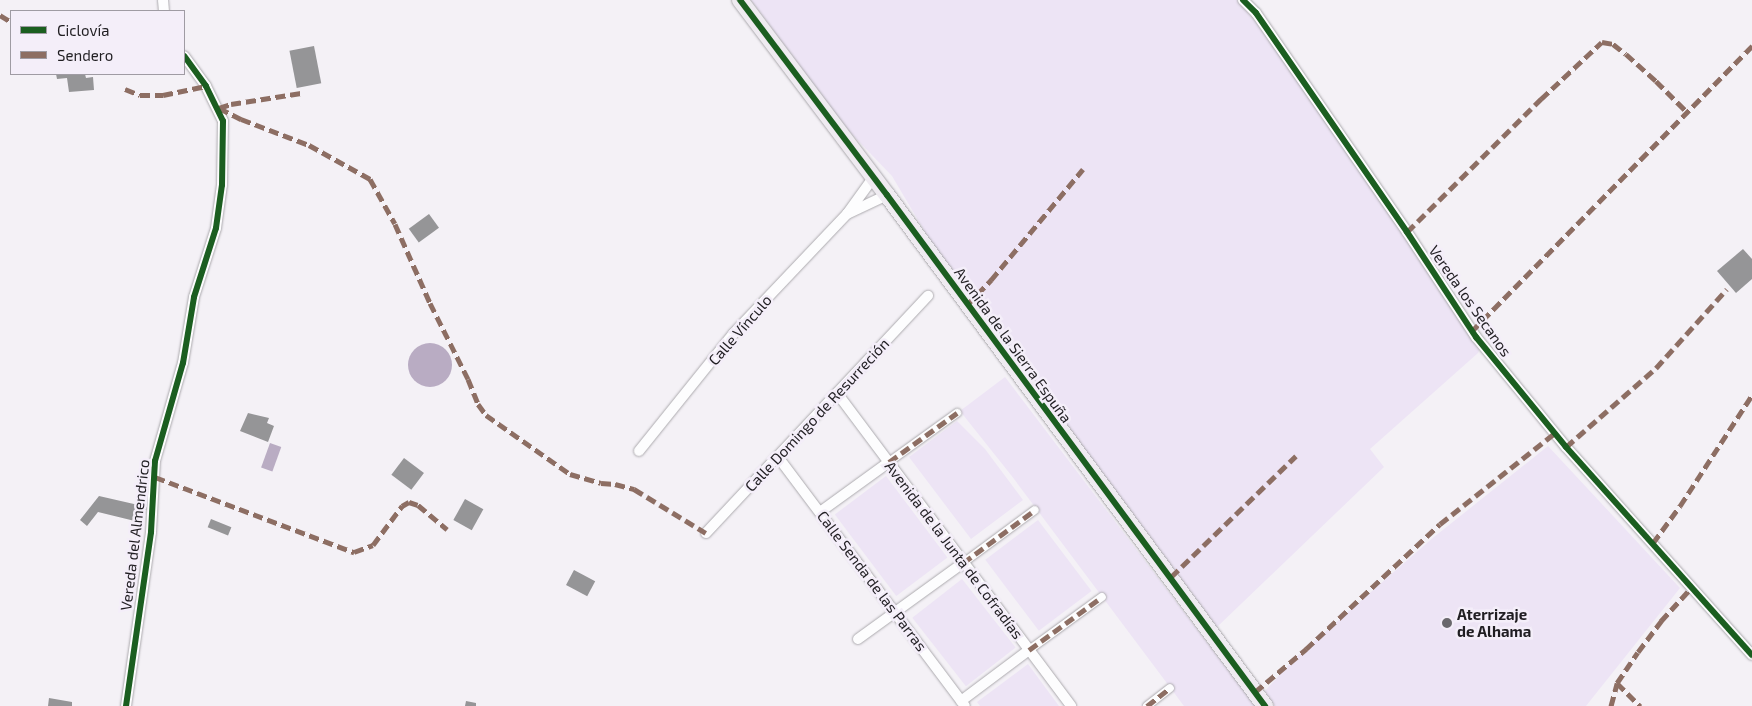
<!DOCTYPE html>
<meta charset="utf-8">
<style>
body{margin:0}
#map{position:relative;width:1752px;height:706px;overflow:hidden;background:#f4f1f6;font-family:"Exo 2",sans-serif}
div>[style]{position:absolute}
[style*='--x']{left:calc(var(--x)*1px);top:calc(var(--y)*1px);width:calc(var(--w)*1px);rotate:calc(var(--a)*1deg)}
.green>*{inset:0;background:#ede4f5;transform-origin:0 0}
.water>*{inset:0;background:#b9acc3;transform-origin:0 0}
.round{border-radius:50%}
.building>*{inset:0;background:#959597;transform-origin:0 0}
.roads{filter:drop-shadow(0 0 1px #acaaae) drop-shadow(0 0 1px #acaaae)}
.pedestrian>*{height:8px;margin:-4px;padding:0 4px;transform-origin:4px;border-radius:4px;background:#fdfdfe}
.minor>*{height:10px;margin:-5px;padding:0 5px;transform-origin:5px;border-radius:5px;background:#fdfdfe}
.primary>*{height:16px;margin:-8px;padding:0 8px;transform-origin:8px;border-radius:8px;background:#efebf1}
.quiet>*{height:5px;margin-top:-2.5px;transform-origin:0;background:repeating-linear-gradient(90deg,#8d6e63 0 10px,transparent 0 15px)}
.cycleway>*{height:6px;margin:-3px;padding:0 3px;transform-origin:3px;border-radius:3px;background:#1b5e20}
.dots>*{width:14px;height:14px;translate:-50% -50%;box-sizing:border-box;border:2px solid #f4eef9;border-radius:50%}
span{translate:-50% -50%;white-space:nowrap;text-align:center;line-height:1.15;-webkit-text-stroke:5px #f4eef9;paint-order:stroke}
.street-label{font-size:15px;color:#201e22}
.poi-label{font-size:15px;color:#201e22;font-weight:700}
.left{translate:0 -50%;text-align:left}
.legend{position:absolute;left:10px;top:10px;width:175px;height:65px;box-sizing:border-box;background:#f4eef9;border:1px solid #9f9ba3;margin:0;padding:6px 9px;list-style:none;font-size:15px;color:#201e22}
.legend li{display:flex;align-items:center;gap:10px;height:25px}
.legend b{width:25px;border:1px solid #9f9ba3}
</style>
<div id="map">
<div class="green">
<div style="clip-path:polygon(751px 0,1237px 0,1254px 20px,1300px 85px,1480px 348px,1478px 353px,1370px 449px,1384px 467px,1217px 627px,934px 247px,892px 176px,844px 126px)"></div>
<div style="clip-path:polygon(1005px 377px,1241px 687px,1255px 706px,1184px 706px,1011px 475px,960px 411px)"></div>
<div style="clip-path:polygon(957px 421px,985px 449px,1023px 500px,971px 539px,909px 457px)"></div>
<div style="clip-path:polygon(1548px 446px,1680px 588px,1586px 706px,1275px 706px,1265px 691px,1294px 659px,1434px 537px)"></div>
<div style="left:886px;top:476px;width:102px;height:64px;rotate:53deg"></div>
<div style="left:1038px;top:520px;width:89px;height:66px;rotate:53deg"></div>
<div style="left:962px;top:579px;width:87px;height:63px;rotate:52deg"></div>
<div style="clip-path:polygon(1028px 664px,1059px 706px,980px 706px,977px 702px)"></div>
</div>
<div class="water">
<div class="round" style="left:408px;top:343px;width:44px;height:44px"></div>
<div style="left:270px;top:443px;width:12px;height:26px;rotate:20deg"></div>
</div>
<div class="building">
<div style="left:314px;top:46px;width:38px;height:25px;rotate:79deg"></div>
<div style="clip-path:polygon(56px 74px,85px 74px,86px 78px,93px 77px,94px 90px,69px 92px,67px 78px,57px 79px)"></div>
<div style="left:429px;top:214px;width:17px;height:25px;rotate:54deg"></div>
<div style="clip-path:polygon(1743px 249px,1752px 259px,1752px 279px,1736px 293px,1717px 271px)"></div>
<div style="clip-path:polygon(248px 413px,269px 418px,267px 423px,274px 426px,268px 442px,240px 431px)"></div>
<div style="left:404px;top:458px;width:25px;height:21px;rotate:37deg"></div>
<div style="clip-path:polygon(99px 496px,147px 507px,143px 523px,98px 512px,87px 526px,80px 520px)"></div>
<div style="left:465px;top:499px;width:21px;height:24px;rotate:29deg"></div>
<div style="left:211px;top:519px;width:22px;height:9px;rotate:22deg"></div>
<div style="left:574px;top:570px;width:24px;height:17px;rotate:28deg"></div>
<div style="clip-path:polygon(49px 698px,72px 702px,72px 706px,48px 706px)"></div>
<div style="clip-path:polygon(466px 701px,476px 703px,476px 706px,465px 706px)"></div>
</div>
<div class="roads">
<div class="pedestrian">
<div style="--x:889;--y:462;--w:84;--a:-35.8"></div>
<div style="--x:963;--y:563;--w:89;--a:-36.4"></div>
<div style="--x:1029;--y:650;--w:90;--a:-36"></div>
<div style="--x:1147;--y:706;--w:29;--a:-38"></div>
</div>
<div class="minor">
<div style="--x:163;--y:0;--w:11;--a:85"></div>
<div style="--x:1243;--y:0;--w:18;--a:45"></div>
<div style="--x:1256;--y:13;--w:266;--a:55.4"></div>
<div style="--x:1407;--y:232;--w:126;--a:56.7"></div>
<div style="--x:1476;--y:337;--w:142;--a:50.7"></div>
<div style="--x:1566;--y:447;--w:279;--a:48.2"></div>
<div style="--x:873;--y:178;--w:44;--a:125.8"></div>
<div style="--x:847;--y:214;--w:44;--a:-25.4"></div>
<div style="--x:837;--y:393;--w:391;--a:53.2"></div>
<div style="--x:639;--y:451;--w:150;--a:-51.2"></div>
<div style="--x:733;--y:334;--w:166;--a:-46.5"></div>
<div style="--x:778;--y:457;--w:311;--a:53.1"></div>
<div style="--x:820;--y:512;--w:85;--a:-35.9"></div>
<div style="--x:706;--y:533;--w:325;--a:-46.9"></div>
<div style="--x:858;--y:639;--w:130;--a:-35.9"></div>
<div style="--x:961;--y:701;--w:85;--a:-36.9"></div>
<div style="--x:126;--y:706;--w:176;--a:-81.8"></div>
<div style="--x:151;--y:532;--w:71;--a:-86.8"></div>
<div style="--x:155;--y:461;--w:102;--a:-74.1"></div>
<div style="--x:183;--y:363;--w:67;--a:-80.5"></div>
<div style="--x:194;--y:297;--w:72;--a:-72.3"></div>
<div style="--x:216;--y:228;--w:43;--a:-82.1"></div>
<div style="--x:222;--y:185;--w:64;--a:-89.1"></div>
<div style="--x:223;--y:121;--w:39;--a:-116"></div>
<div style="--x:206;--y:86;--w:37;--a:-126"></div>
</div>
<div class="primary">
<div style="--x:740;--y:0;--w:244;--a:53"></div>
<div style="--x:887;--y:195;--w:636;--a:53.51"></div>
</div>
</div>
<div class="quiet">
<div style="--x:0;--y:15;--w:13;--a:32"></div>
<div style="--x:125;--y:89;--w:16;--a:22"></div>
<div style="--x:140;--y:95;--w:23;--a:0"></div>
<div style="--x:163;--y:95;--w:44;--a:-11.8"></div>
<div style="--x:219;--y:108;--w:25;--a:27"></div>
<div style="--x:241;--y:119;--w:73;--a:20.9"></div>
<div style="--x:309;--y:145;--w:70;--a:29.1"></div>
<div style="--x:370;--y:179;--w:51;--a:60.9"></div>
<div style="--x:395;--y:224;--w:86;--a:66.1"></div>
<div style="--x:430;--y:303;--w:85;--a:63.4"></div>
<div style="--x:468;--y:379;--w:27;--a:68"></div>
<div style="--x:478;--y:404;--w:14;--a:54"></div>
<div style="--x:486;--y:415;--w:103;--a:35.1"></div>
<div style="--x:570;--y:474;--w:32;--a:16"></div>
<div style="--x:601;--y:483;--w:14;--a:4"></div>
<div style="--x:615;--y:484;--w:20;--a:15"></div>
<div style="--x:634;--y:489;--w:84;--a:31.4"></div>
<div style="--x:219;--y:108;--w:13;--a:-18"></div>
<div style="--x:231;--y:104;--w:71;--a:-8.9"></div>
<div style="--x:1407;--y:232;--w:189;--a:-44.8"></div>
<div style="--x:1541;--y:99;--w:83;--a:-43.1"></div>
<div style="--x:1602;--y:42;--w:11;--a:10"></div>
<div style="--x:1613;--y:44;--w:16;--a:38"></div>
<div style="--x:1626;--y:54;--w:40;--a:42"></div>
<div style="--x:1656;--y:81;--w:44;--a:45"></div>
<div style="--x:967;--y:305;--w:35;--a:-46"></div>
<div style="--x:991;--y:280;--w:144;--a:-50.3"></div>
<div style="--x:1472;--y:331;--w:400;--a:-45.5"></div>
<div style="--x:1566;--y:447;--w:120;--a:-41.3"></div>
<div style="--x:1656;--y:368;--w:106;--a:-48.1"></div>
<div style="--x:889;--y:462;--w:84;--a:-35.8"></div>
<div style="--x:155;--y:477;--w:213;--a:20.7"></div>
<div style="--x:354;--y:552;--w:20;--a:-20"></div>
<div style="--x:373;--y:545;--w:49;--a:-53.4"></div>
<div style="--x:402;--y:506;--w:8;--a:-30"></div>
<div style="--x:409;--y:502;--w:9;--a:18"></div>
<div style="--x:418;--y:505;--w:38;--a:40"></div>
<div style="--x:1653;--y:543;--w:46;--a:-53.9"></div>
<div style="--x:1680;--y:506;--w:132;--a:-57"></div>
<div style="--x:963;--y:563;--w:89;--a:-36.4"></div>
<div style="--x:1171;--y:577;--w:174;--a:-44.1"></div>
<div style="--x:1029;--y:650;--w:90;--a:-36"></div>
<div style="--x:1617;--y:683;--w:33;--a:45"></div>
<div style="--x:1255;--y:692;--w:67;--a:-40.1"></div>
<div style="--x:1306;--y:649;--w:183;--a:-43"></div>
<div style="--x:1440;--y:524;--w:147;--a:-38.4"></div>
<div style="--x:1147;--y:706;--w:29;--a:-38"></div>
<div style="--x:1611;--y:706;--w:24;--a:-75"></div>
<div style="--x:1617;--y:683;--w:37;--a:-56"></div>
<div style="--x:1638;--y:652;--w:39;--a:-53"></div>
<div style="--x:1661;--y:621;--w:46;--a:-47.6"></div>
</div>
<div class="cycleway">
<div style="--x:740;--y:0;--w:244;--a:53"></div>
<div style="--x:887;--y:195;--w:636;--a:53.51"></div>
<div style="--x:1243;--y:0;--w:18;--a:45"></div>
<div style="--x:1256;--y:13;--w:266;--a:55.4"></div>
<div style="--x:1407;--y:232;--w:126;--a:56.7"></div>
<div style="--x:1476;--y:337;--w:142;--a:50.7"></div>
<div style="--x:1566;--y:447;--w:279;--a:48.2"></div>
<div style="--x:126;--y:706;--w:176;--a:-81.8"></div>
<div style="--x:151;--y:532;--w:71;--a:-86.8"></div>
<div style="--x:155;--y:461;--w:102;--a:-74.1"></div>
<div style="--x:183;--y:363;--w:67;--a:-80.5"></div>
<div style="--x:194;--y:297;--w:72;--a:-72.3"></div>
<div style="--x:216;--y:228;--w:43;--a:-82.1"></div>
<div style="--x:222;--y:185;--w:64;--a:-89.1"></div>
<div style="--x:223;--y:121;--w:39;--a:-116"></div>
<div style="--x:206;--y:86;--w:37;--a:-126"></div>
</div>
<div class="dots">
<div style="left:1447px;top:623px;background:#6a686c"></div>
</div>
<div class="street-label">
<span style="left:1470px;top:301px;rotate:55deg">Vereda los Secanos</span>
<span style="left:740px;top:330px;rotate:-49deg">Calle Vínculo</span>
<span style="left:1013px;top:345px;rotate:54deg">Avenida de la Sierra Espuña</span>
<span style="left:817px;top:415px;rotate:-47deg">Calle Domingo de Resurreción</span>
<span style="left:135px;top:535px;rotate:-83deg">Vereda del Almendrico</span>
<span style="left:954px;top:550px;rotate:53deg">Avenida de la Junta de Cofradías</span>
<span style="left:872px;top:581px;rotate:53deg">Calle Senda de las Parras</span>
</div>
<div class="poi-label">
<span class="left" style="left:1457px;top:623px">Aterrizaje<br>de Alhama</span>
</div>
<ul class="legend">
<li><b style="height:6px;background:#1b5e20"></b>Ciclovía</li>
<li><b style="height:6px;background:#8d6e63"></b>Sendero</li>
</ul>
</div>
